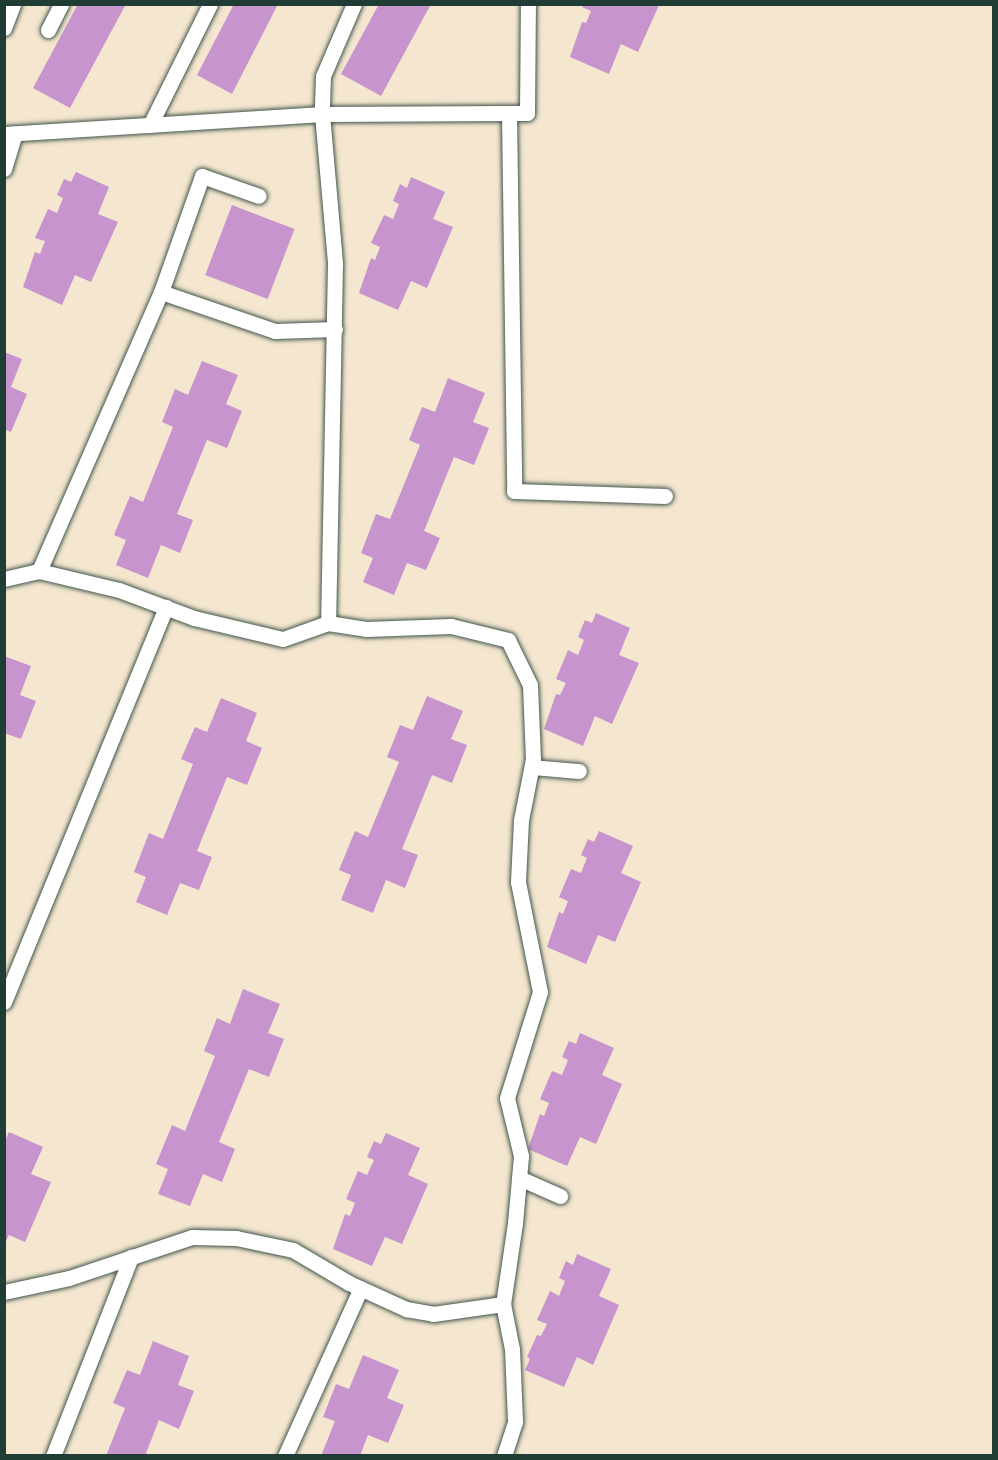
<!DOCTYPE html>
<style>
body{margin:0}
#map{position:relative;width:998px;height:1460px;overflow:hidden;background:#f4e6cf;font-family:Caveat,sans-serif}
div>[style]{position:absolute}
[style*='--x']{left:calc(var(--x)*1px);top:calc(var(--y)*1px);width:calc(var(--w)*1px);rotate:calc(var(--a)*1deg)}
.building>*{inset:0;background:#c794ce;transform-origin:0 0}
.roads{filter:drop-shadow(0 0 2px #3f564b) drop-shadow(0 0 2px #3f564b)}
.service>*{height:15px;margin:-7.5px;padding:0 7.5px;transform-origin:7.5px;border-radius:7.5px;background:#fff}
span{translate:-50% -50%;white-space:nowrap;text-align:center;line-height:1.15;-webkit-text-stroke:5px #f7f3e8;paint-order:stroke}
.frame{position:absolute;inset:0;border:6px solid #1f3d34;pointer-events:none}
</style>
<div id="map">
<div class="building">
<div style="clip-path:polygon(78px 4px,126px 4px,70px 108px,33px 88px)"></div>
<div style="clip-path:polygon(234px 4px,278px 4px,232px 94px,197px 75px)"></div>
<div style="clip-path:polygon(379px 4px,431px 4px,381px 96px,341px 74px)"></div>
<div style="clip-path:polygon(583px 5px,659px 5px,638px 52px,621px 44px,609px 74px,570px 57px,582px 22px,586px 23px,591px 11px,582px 7px)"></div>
<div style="clip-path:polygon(76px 172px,109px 187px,98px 214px,118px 222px,91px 282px,75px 275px,62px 305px,23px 287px,35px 252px,40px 254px,45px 241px,35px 238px,48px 209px,57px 213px,63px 198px,57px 195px,64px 179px,71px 182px)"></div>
<div style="clip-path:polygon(411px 177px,445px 192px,433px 219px,453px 227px,427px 288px,411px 281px,398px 310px,359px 293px,371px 258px,375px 260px,380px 247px,371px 243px,384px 215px,393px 219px,399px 204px,393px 201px,400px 184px,407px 188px)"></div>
<div style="left:232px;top:205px;width:67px;height:75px;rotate:21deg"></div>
<div style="clip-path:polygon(4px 352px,22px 359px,11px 387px,27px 394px,11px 432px,4px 429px)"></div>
<div style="clip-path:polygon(202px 361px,238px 375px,226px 404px,242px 411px,227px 448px,207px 440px,177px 514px,193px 520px,180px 553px,161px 545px,148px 578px,116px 565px,126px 540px,114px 535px,130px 496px,143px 502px,173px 427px,162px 422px,175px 389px,188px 395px)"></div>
<div style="clip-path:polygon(448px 378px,485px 393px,473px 422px,489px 428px,474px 465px,454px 457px,424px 531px,440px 538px,426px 570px,407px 563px,394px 595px,363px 582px,373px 558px,361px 553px,376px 514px,390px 519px,420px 445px,409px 440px,422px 407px,435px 412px)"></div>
<div style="clip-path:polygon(596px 613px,630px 628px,619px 655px,639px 663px,612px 724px,595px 716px,583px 746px,544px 729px,556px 694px,560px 695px,566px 683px,556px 679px,568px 650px,578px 655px,584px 640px,578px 637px,585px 620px,592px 623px)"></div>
<div style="clip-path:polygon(4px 656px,31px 666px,20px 695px,36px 701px,21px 739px,4px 733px)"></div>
<div style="clip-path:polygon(427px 696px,463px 711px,451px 739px,467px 745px,452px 783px,432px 775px,402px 849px,418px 855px,405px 888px,386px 880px,373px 913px,341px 900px,351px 875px,339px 870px,355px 831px,368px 837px,399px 762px,387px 757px,400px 725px,413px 730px)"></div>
<div style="clip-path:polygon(221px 698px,257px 713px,246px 741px,262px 748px,247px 785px,227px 777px,197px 851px,212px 857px,199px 890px,180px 883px,167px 915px,136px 902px,146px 877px,134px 872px,149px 833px,163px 839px,193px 764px,181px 759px,195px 727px,207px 732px)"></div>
<div style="clip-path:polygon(599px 831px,633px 846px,621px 873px,641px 882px,615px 942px,598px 935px,586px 964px,547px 947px,559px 912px,563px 914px,568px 901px,559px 897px,571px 869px,581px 873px,587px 858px,581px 855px,588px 839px,594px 842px)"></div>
<div style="clip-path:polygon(243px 989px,280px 1004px,268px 1033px,284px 1039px,269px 1077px,249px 1069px,219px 1142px,235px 1149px,222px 1182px,203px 1174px,190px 1206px,158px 1194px,168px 1169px,156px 1164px,172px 1125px,185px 1131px,215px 1056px,204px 1051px,217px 1018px,230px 1024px)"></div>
<div style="clip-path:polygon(580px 1033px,614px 1048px,602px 1075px,622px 1084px,596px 1144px,580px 1137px,567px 1166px,528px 1149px,540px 1114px,544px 1116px,549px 1103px,540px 1099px,552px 1071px,562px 1075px,568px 1060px,562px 1057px,569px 1041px,576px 1044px)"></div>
<div style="clip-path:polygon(9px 1132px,43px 1147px,31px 1174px,51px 1182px,25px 1242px,9px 1235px,4px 1245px,4px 1143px)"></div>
<div style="clip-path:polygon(386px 1133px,420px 1148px,408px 1175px,428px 1184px,402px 1244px,385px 1237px,372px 1266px,333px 1249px,345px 1214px,350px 1216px,355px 1203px,346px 1199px,358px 1171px,367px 1175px,374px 1160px,367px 1157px,374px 1141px,381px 1144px)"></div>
<div style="clip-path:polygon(577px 1254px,611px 1269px,599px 1296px,619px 1305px,593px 1365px,577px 1357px,564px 1387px,525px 1370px,530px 1359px,527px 1357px,537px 1335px,541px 1336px,547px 1324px,537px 1320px,550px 1291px,559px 1296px,565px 1281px,559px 1278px,566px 1261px,573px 1265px)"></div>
<div style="clip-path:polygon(153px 1341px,189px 1356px,178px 1385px,194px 1391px,179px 1429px,159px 1420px,145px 1456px,106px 1456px,125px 1408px,113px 1403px,127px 1370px,140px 1375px)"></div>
<div style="clip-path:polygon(363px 1355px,399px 1370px,387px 1398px,404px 1405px,388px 1443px,368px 1435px,360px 1456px,321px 1456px,335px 1421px,323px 1417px,336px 1384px,349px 1389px)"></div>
</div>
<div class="roads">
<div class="service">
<div style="--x:354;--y:4;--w:78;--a:113.3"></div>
<div style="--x:323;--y:76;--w:38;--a:92"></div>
<div style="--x:322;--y:114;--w:151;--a:85"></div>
<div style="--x:335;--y:264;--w:359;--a:91.1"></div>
<div style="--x:328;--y:623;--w:38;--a:9"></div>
<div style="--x:366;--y:629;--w:85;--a:-2"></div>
<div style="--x:451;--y:626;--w:59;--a:13.8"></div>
<div style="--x:508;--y:640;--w:50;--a:63.9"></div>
<div style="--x:530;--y:685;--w:74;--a:87.7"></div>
<div style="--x:533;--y:759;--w:62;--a:101.1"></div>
<div style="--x:521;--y:820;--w:62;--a:92.8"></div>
<div style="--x:518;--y:882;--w:112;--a:78.7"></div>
<div style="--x:540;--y:992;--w:111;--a:107.3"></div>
<div style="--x:507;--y:1098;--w:60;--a:76.4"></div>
<div style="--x:521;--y:1156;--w:67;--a:95.1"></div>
<div style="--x:515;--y:1223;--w:82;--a:98.4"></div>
<div style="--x:503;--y:1304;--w:46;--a:78.7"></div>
<div style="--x:512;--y:1349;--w:73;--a:87.6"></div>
<div style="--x:515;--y:1422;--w:36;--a:108"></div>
<div style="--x:4;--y:28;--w:26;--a:-69"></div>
<div style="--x:48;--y:30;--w:29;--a:-63"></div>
<div style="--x:509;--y:113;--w:378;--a:89.2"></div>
<div style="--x:514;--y:491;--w:151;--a:1.9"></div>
<div style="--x:150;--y:125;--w:135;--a:-63.6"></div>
<div style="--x:4;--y:134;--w:319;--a:-3.6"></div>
<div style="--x:322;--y:114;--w:205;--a:-0.3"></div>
<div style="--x:527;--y:113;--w:109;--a:-89.5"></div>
<div style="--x:4;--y:169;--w:37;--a:-73"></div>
<div style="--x:161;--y:292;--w:123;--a:-70.5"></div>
<div style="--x:202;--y:176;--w:60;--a:19.3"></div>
<div style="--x:39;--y:571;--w:305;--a:-66.4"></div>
<div style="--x:161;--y:292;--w:120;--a:18.9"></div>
<div style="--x:275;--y:331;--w:60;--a:-1.9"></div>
<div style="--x:4;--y:579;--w:36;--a:-13"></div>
<div style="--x:39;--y:571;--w:82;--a:13.4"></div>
<div style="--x:119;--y:590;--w:80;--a:20.5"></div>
<div style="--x:194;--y:618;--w:91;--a:13.3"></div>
<div style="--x:283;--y:639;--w:48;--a:-19.6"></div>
<div style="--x:532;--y:767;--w:47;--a:4.9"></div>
<div style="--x:4;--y:1002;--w:427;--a:-67.7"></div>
<div style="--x:519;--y:1178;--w:45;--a:23.7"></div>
<div style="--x:4;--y:1292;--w:66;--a:-12.2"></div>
<div style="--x:69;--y:1278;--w:130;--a:-18.4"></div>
<div style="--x:192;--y:1237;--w:44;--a:1.3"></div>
<div style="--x:236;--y:1238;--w:58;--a:11.9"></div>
<div style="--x:293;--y:1250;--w:65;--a:30.5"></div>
<div style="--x:349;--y:1283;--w:63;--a:24.5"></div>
<div style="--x:406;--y:1309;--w:27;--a:10"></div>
<div style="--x:433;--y:1314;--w:71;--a:-8.1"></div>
<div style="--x:53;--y:1456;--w:214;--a:-68.6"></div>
<div style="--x:285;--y:1456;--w:184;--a:-65.7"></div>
</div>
</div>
<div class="frame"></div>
</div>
